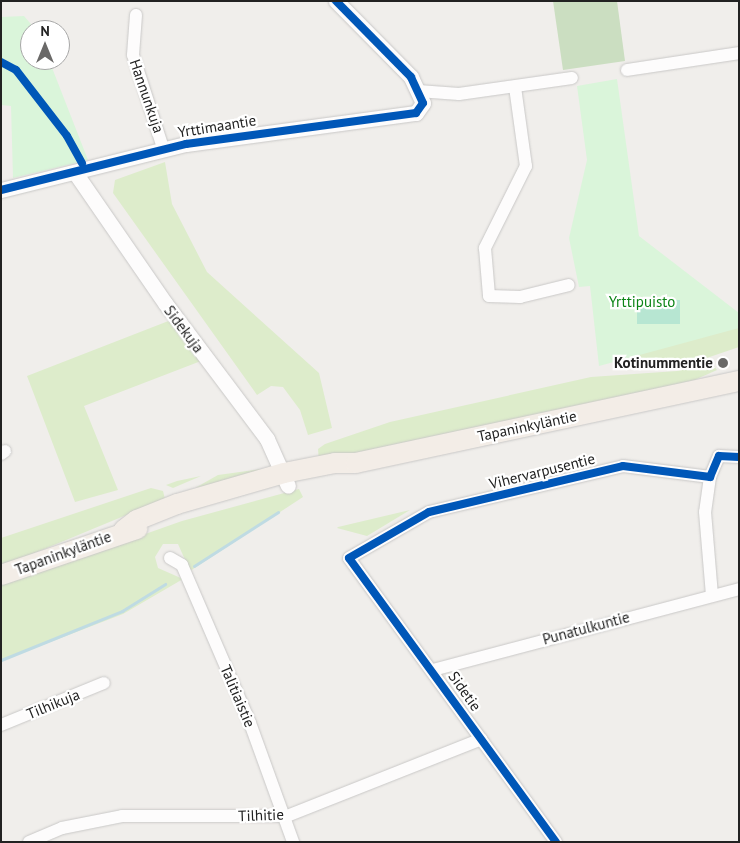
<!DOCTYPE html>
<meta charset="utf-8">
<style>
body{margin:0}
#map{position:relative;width:740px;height:843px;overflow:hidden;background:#f0eeeb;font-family:"PT Sans",sans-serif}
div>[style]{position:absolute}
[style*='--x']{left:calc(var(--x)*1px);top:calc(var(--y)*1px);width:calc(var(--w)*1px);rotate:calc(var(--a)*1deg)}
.grass>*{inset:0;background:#ddeccb}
.forest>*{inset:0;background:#cbdec1}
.park>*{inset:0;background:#daf5da}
.pitch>*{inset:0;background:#b7e6d2;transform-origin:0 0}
.stream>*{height:3px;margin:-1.5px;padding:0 1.5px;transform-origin:1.5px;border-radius:1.5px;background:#bfdbe3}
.roads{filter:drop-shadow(0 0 1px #c9c8c7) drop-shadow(0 0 1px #c9c8c7)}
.minor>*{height:12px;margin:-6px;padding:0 6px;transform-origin:6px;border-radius:6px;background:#fdfcfc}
.tertiary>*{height:15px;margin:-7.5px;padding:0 7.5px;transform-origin:7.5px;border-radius:7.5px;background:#fdfcfc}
.primary>*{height:20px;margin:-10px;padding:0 10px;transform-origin:10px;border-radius:10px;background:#f3ede7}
.cycleway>*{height:8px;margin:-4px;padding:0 4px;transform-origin:4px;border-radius:4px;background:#0057b8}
.dots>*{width:14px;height:14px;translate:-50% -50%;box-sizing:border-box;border:2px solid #fff;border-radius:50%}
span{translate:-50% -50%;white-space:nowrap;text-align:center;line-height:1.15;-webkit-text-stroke:4.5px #fff;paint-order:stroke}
.street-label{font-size:15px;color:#222}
.park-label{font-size:15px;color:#0c8416}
.poi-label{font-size:15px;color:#222;font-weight:700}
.right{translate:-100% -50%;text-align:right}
.frame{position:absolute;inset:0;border:2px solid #222;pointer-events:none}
.north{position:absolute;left:20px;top:20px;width:50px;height:50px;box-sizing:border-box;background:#fff;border:1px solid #a7a7a7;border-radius:50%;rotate:0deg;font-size:14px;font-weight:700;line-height:20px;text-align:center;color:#222}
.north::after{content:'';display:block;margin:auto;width:18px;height:22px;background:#6a6968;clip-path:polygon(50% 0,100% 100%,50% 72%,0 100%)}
</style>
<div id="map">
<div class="grass">
<div style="clip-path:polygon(165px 162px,172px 204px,207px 272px,319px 373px,332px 428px,308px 435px,300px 410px,283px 387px,271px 386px,257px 395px,113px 193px,115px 180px)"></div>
<div style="clip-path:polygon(171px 320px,201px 361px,84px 406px,118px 490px,75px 502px,27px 376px)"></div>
<div style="clip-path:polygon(739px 325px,739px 347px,689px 364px,629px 366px,620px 344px)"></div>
<div style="clip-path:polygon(712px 363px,717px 370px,690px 382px,319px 462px,318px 449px,325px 444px,390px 422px,591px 377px,677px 371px)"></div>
<div style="clip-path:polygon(261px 469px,249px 475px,195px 488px,218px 475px)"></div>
<div style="clip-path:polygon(201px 476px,173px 488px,166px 485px,177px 481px)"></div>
<div style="clip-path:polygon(151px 488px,163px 491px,165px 499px,1px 567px,1px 538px)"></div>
<div style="clip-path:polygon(299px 489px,303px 497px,190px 571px,178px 544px,163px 544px,155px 557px,158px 568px,183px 579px,123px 614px,1px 661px,1px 585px,182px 521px)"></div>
<div style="clip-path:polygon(410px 510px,367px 536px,337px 528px,338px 527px)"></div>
</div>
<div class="forest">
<div style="clip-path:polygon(553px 1px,617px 1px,625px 61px,563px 70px)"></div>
</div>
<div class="park">
<div style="clip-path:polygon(24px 16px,36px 30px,30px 30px,30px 60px,49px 60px,88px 160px,13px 178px,11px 106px,1px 105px,1px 17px)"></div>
<div style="clip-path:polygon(617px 79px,639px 236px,739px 313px,739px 328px,599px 366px,590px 286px,579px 287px,569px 238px,587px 160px,577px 86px)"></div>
</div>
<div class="pitch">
<div style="left:637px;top:300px;width:43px;height:24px"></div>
</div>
<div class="stream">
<div style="--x:194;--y:566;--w:100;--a:-32.7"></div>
<div style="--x:1;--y:660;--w:131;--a:-22"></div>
<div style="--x:122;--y:611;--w:51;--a:-32.1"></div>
</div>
<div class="roads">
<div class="minor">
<div style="--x:136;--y:15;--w:40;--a:94.3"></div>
<div style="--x:133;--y:55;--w:98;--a:72.1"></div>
<div style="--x:627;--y:70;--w:113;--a:-8.6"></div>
<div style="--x:515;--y:87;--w:80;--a:82.1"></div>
<div style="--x:526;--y:166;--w:92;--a:116.6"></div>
<div style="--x:485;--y:248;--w:48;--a:85.2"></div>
<div style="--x:489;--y:296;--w:31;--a:2"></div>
<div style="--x:520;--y:297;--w:50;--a:-13.8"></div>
<div style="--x:418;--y:91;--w:41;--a:4.2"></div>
<div style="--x:459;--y:94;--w:114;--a:-8.1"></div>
<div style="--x:1;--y:454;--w:5;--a:-37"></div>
<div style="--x:710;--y:477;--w:35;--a:98"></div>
<div style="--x:705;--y:512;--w:83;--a:85.2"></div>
<div style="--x:170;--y:558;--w:14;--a:30"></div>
<div style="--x:182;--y:565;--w:172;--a:66.7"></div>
<div style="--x:250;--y:723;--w:127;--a:70.1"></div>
<div style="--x:433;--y:670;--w:317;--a:-14.8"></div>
<div style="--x:1;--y:725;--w:111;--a:-22.2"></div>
<div style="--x:29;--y:842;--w:36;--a:-23"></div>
<div style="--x:62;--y:828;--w:61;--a:-11.3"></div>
<div style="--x:122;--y:816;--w:165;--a:0"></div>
<div style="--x:287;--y:816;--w:209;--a:-21.6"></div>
<div style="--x:556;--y:842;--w:351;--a:-126.1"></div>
<div style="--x:349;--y:558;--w:92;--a:-29.9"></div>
<div style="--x:429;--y:512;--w:199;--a:-13.3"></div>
<div style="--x:623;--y:466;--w:88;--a:7.2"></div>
<div style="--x:710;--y:477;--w:23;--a:-67"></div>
<div style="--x:719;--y:456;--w:20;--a:3"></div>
</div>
<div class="tertiary">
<div style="--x:76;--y:174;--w:157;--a:55.4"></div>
<div style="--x:165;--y:303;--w:170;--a:53.1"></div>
<div style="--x:267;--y:439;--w:51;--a:65.9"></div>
<div style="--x:1;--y:190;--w:191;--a:-14"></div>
<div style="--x:186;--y:144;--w:232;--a:-7.7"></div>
<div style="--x:416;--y:113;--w:12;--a:-55"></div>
<div style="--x:423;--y:103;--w:29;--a:-115"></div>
<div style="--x:411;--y:77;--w:107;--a:-134.6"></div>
</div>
<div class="primary">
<div style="--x:124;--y:530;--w:16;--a:-38"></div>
<div style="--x:137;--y:520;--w:43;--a:-21.8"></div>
<div style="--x:177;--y:504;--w:111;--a:-16.2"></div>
<div style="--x:284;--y:473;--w:52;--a:-11.1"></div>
<div style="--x:335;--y:463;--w:21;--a:0"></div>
<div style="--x:356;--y:463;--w:392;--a:-12.1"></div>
<div style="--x:1;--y:575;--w:144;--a:-18.7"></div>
</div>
</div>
<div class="cycleway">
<div style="--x:1;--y:62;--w:17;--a:28"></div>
<div style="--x:16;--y:70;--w:83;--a:52.3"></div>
<div style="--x:67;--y:136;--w:31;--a:61"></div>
<div style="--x:1;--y:190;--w:191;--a:-14"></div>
<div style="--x:186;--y:144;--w:232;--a:-7.7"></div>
<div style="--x:416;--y:113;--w:12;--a:-55"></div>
<div style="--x:423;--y:103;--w:29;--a:-115"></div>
<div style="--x:411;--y:77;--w:107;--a:-134.6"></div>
<div style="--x:556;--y:842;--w:351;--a:-126.1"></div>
<div style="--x:349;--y:558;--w:92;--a:-29.9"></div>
<div style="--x:429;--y:512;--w:199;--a:-13.3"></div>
<div style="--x:623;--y:466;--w:88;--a:7.2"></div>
<div style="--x:710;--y:477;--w:23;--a:-67"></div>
<div style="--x:719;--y:456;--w:20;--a:3"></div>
</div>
<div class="dots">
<div style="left:723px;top:363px;background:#6a6968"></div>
</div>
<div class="street-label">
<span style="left:147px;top:96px;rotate:71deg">Hannunkuja</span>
<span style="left:217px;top:126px;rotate:-9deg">Yrttimaantie</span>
<span style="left:184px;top:329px;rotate:53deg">Sidekuja</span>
<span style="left:527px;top:426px;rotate:-12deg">Tapaninkyläntie</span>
<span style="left:542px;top:471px;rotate:-14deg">Vihervarpusentie</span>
<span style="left:63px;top:553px;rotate:-20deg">Tapaninkyläntie</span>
<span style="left:586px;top:628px;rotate:-15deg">Punatulkuntie</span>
<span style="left:465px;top:691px;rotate:55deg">Sidetie</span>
<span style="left:238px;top:696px;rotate:67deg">Talitiaistie</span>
<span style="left:53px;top:704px;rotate:-22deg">Tilhikuja</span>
<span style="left:261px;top:815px;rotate:-2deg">Tilhitie</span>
</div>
<div class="park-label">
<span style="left:642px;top:302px">Yrttipuisto</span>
</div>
<div class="poi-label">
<span class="right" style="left:713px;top:363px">Kotinummentie</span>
</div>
<div class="frame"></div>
<div class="north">N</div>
</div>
